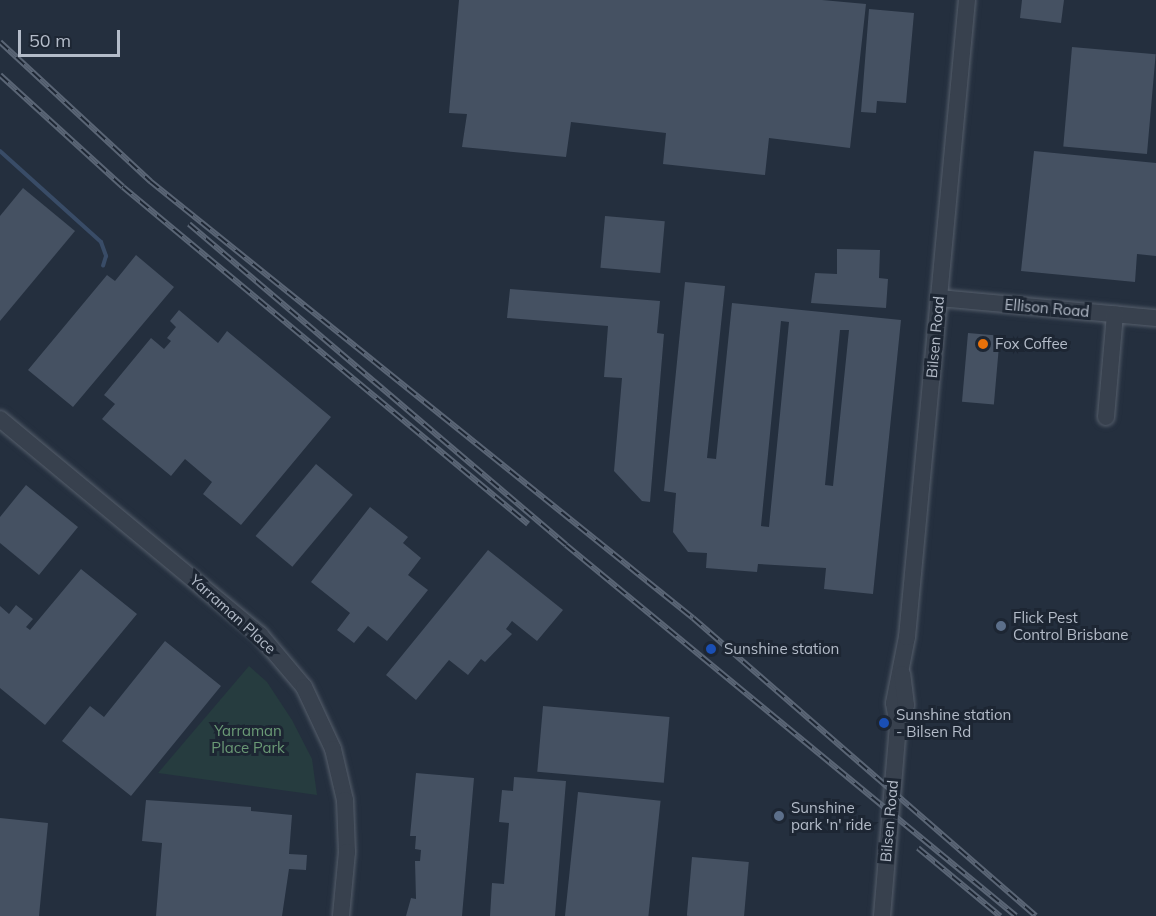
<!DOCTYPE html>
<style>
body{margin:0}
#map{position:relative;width:1156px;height:916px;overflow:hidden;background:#242f3e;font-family:Mulish,sans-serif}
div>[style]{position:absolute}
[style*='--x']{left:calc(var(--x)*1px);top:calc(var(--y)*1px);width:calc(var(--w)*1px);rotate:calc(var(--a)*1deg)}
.green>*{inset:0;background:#263c3f}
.stream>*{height:4px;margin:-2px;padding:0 2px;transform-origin:2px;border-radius:2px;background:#394c67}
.building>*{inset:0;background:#455162;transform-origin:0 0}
.roads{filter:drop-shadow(0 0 2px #565f6c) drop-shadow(0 0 2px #565f6c)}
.minor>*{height:16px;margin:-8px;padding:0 8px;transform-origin:8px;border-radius:8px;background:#38414e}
.rail>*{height:6px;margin-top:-3px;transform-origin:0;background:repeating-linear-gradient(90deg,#1d2633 0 11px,#5a6575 0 22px);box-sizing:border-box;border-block:2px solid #5a6575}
.dots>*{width:16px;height:16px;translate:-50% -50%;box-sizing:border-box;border:3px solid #1d2633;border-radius:50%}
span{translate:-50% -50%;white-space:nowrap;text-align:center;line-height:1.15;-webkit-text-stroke:6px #1d2633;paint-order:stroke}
.street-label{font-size:15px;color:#b4bcc9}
.poi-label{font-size:15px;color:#b4bcc9}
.left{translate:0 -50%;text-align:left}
.park-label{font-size:15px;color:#6b9a76}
.scale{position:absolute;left:18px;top:30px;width:102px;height:27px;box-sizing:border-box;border:3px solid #b4bcc9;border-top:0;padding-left:8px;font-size:18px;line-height:21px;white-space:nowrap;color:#b4bcc9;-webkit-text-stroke:4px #1d2633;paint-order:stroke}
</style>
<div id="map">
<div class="green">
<div style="clip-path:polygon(249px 666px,267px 682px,292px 720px,312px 759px,317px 795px,158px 773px)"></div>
</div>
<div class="stream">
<div style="--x:0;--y:151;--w:136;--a:42"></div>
<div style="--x:101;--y:242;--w:15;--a:70"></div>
<div style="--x:106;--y:256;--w:10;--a:107"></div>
</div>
<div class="building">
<div style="clip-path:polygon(459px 0,822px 0,866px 4px,850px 148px,769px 138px,765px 175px,663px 164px,666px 133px,571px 122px,566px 157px,462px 147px,467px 114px,449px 113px)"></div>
<div style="clip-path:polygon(1022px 0,1064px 0,1061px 23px,1020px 18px)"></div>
<div style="clip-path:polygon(869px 9px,914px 13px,906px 103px,877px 101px,876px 113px,861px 112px)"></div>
<div style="left:1072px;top:47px;width:84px;height:100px;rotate:5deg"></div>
<div style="clip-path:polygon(1034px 151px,1156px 163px,1156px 256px,1137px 254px,1135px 282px,1021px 271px)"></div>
<div style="clip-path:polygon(23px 188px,75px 231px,0 321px,0 216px)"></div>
<div style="left:605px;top:216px;width:60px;height:52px;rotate:5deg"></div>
<div style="clip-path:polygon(837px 249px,880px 250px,879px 278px,888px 279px,886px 308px,811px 303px,815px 273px,837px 274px)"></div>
<div style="clip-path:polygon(136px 255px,174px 287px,73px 407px,28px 370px,107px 275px,115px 281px)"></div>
<div style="clip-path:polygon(evenodd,685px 282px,725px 286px,707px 458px,716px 459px,732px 303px,901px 320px,873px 594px,824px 589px,826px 568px,758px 564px,757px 572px,706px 568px,707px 553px,688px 552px,673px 532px,676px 493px,664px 491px,685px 282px,781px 321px,789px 322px,769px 527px,761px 526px,781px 321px,685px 282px,840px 330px,849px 330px,833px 486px,825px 485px,840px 330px)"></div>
<div style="clip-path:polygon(510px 289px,660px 301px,657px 333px,664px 334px,650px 502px,642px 501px,614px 471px,622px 378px,604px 377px,608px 326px,507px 318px)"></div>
<div style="clip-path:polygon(179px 310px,218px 343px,227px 331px,331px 417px,241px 525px,203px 494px,212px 482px,185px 459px,171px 476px,102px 419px,115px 404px,104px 395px,151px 338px,164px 349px,171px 341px,167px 338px,176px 327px,170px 321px)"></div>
<div style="left:968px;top:333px;width:32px;height:69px;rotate:5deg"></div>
<div style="left:316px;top:464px;width:48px;height:94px;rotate:40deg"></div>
<div style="clip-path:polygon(26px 485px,78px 527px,39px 575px,0 543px,0 517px)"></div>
<div style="clip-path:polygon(370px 507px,408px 537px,403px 543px,421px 558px,408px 575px,428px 590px,387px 641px,368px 626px,354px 643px,337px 630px,350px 613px,311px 582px)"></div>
<div style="clip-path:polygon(488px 550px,563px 610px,537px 641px,512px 621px,506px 629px,512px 634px,485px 662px,481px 659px,468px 675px,449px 660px,416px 700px,386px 675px)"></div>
<div style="clip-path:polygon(81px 569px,137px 614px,45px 725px,0 688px,0 606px,9px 614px,16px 605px,33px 619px,26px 627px,30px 630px)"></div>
<div style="clip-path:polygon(165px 641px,221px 686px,131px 796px,62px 741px,90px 706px,104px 717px)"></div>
<div style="left:543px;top:706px;width:127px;height:66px;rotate:5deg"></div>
<div style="clip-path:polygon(416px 773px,474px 778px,462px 916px,406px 916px,411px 898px,416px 899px,415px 861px,420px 861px,421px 850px,415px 849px,416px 836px,410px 836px)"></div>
<div style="clip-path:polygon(514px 777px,566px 781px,555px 916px,490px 916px,492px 883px,504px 884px,509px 823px,499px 822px,502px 790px,513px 791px)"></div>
<div style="left:578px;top:792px;width:83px;height:125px;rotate:6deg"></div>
<div style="clip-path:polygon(146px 800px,251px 807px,251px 811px,292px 815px,289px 854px,307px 855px,306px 870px,289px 869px,282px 916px,156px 916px,162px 843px,142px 841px)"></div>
<div style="clip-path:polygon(0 818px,48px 823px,39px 916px,0 916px)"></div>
<div style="left:692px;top:857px;width:57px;height:59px;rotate:5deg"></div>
</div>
<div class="roads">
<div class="minor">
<div style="--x:939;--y:298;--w:218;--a:5.3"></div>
<div style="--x:1106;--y:417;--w:103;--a:-85"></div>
<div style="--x:0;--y:419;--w:338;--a:39.7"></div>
<div style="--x:260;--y:635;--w:68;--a:49.8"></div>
<div style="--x:304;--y:687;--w:68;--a:64.9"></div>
<div style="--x:333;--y:749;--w:52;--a:76.8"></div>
<div style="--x:345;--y:800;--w:52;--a:87.8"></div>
<div style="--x:347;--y:852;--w:64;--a:95.4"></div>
<div style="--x:898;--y:726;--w:23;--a:-100"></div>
<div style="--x:894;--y:703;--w:67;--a:-78.9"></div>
<div style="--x:907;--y:637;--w:640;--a:-84.62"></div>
<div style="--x:882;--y:916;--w:191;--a:-85.2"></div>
<div style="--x:898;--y:726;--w:22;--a:-69"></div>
<div style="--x:906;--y:705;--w:31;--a:-97"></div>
</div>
</div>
<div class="rail">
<div style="--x:0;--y:42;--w:205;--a:42.8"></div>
<div style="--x:150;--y:181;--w:697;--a:38.83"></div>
<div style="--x:693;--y:618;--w:454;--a:41"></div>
<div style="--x:0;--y:75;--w:166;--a:42.3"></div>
<div style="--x:123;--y:187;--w:527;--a:39.76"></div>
<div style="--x:189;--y:224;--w:495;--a:40.4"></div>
<div style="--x:566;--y:545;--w:583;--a:39.5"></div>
<div style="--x:918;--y:848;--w:107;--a:39.7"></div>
</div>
<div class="dots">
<div style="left:983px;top:344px;background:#e8710a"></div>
<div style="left:1001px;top:626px;background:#5c6f8a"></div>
<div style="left:711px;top:649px;background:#1a4fb4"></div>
<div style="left:884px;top:723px;background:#1a4fb4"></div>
<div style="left:779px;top:816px;background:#5c6f8a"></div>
</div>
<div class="street-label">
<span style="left:1047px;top:308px;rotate:5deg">Ellison Road</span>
<span style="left:935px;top:337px;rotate:-85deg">Bilsen Road</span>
<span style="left:233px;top:614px;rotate:42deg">Yarraman Place</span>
<span style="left:889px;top:821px;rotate:-85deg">Bilsen Road</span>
</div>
<div class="poi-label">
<span class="left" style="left:995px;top:344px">Fox Coffee</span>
<span class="left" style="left:1013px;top:626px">Flick Pest<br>Control Brisbane</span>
<span class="left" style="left:724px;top:649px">Sunshine station</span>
<span class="left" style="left:896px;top:723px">Sunshine station<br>- Bilsen Rd</span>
<span class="left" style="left:791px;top:816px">Sunshine<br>park 'n' ride</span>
</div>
<div class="park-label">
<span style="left:248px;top:739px">Yarraman<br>Place Park</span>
</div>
<div class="scale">50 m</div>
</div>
